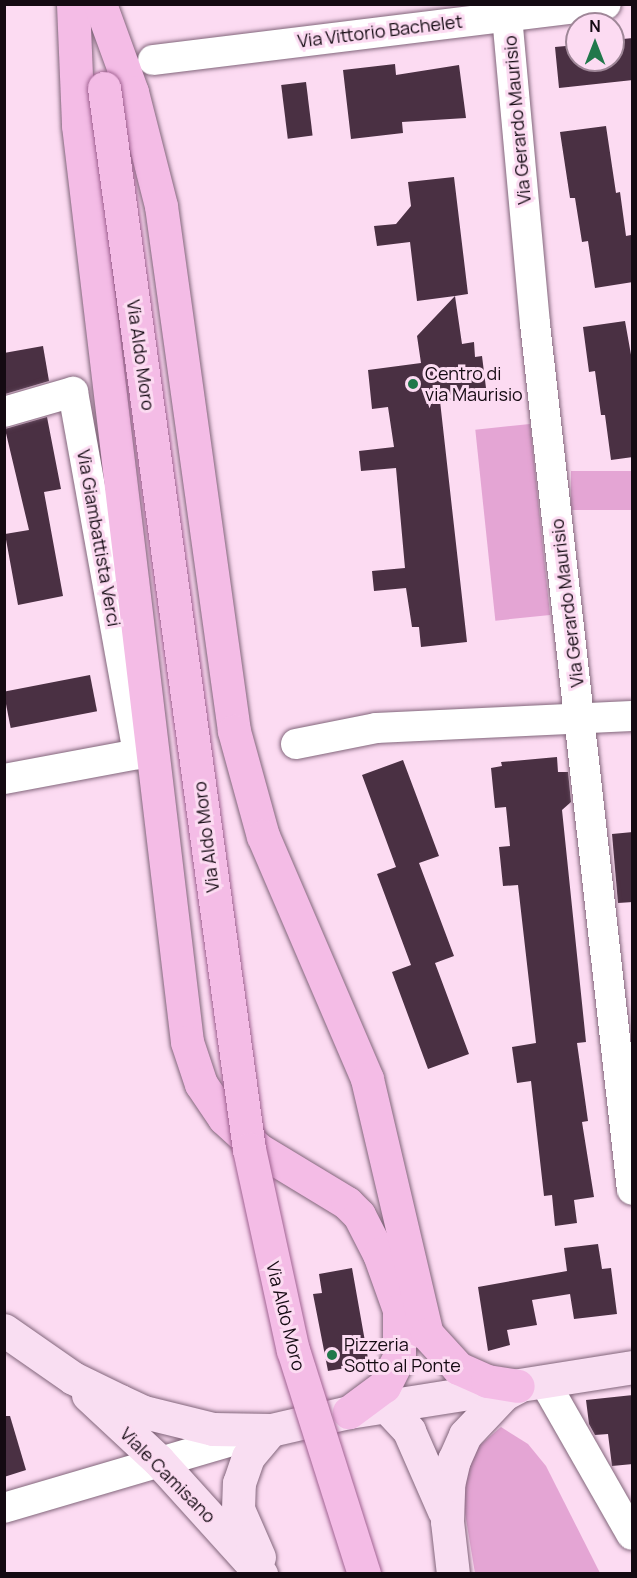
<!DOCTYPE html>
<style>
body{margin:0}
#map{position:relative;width:637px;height:1578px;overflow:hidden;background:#fcdbf2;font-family:Manrope,sans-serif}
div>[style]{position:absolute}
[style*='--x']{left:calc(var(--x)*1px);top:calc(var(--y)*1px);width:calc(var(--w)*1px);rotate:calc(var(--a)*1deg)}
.green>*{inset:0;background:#e4a5d4;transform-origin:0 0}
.building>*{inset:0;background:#4a3043;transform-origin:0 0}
.roads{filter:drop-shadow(0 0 2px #82667b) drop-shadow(0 0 2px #82667b)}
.street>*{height:30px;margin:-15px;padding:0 15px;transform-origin:15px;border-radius:15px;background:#fff}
.secondary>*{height:33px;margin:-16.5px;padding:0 16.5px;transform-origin:16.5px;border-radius:16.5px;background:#f9def2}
.primary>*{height:33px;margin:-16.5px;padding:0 16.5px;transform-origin:16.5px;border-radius:16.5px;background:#f4bce6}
.bridges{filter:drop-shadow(0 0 2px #a06191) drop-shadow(0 0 2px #a06191)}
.primary-bridge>*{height:33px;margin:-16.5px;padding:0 16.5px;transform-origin:16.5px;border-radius:16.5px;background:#f4bce6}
.dots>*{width:16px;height:16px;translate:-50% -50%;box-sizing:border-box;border:3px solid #fcdbf2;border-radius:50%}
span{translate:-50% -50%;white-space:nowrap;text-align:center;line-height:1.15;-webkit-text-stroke:6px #fcdbf2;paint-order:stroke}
.street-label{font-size:18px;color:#140a12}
.poi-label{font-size:18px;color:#140a12}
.left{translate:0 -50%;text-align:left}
.frame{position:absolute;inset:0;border:6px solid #140a12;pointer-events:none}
.north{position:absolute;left:565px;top:12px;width:60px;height:60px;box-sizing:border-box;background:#fcdbf2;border:2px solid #9f8798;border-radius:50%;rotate:0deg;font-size:16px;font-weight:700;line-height:24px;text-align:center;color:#140a12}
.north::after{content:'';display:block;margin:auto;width:21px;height:27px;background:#21784b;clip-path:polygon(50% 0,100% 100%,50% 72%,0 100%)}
</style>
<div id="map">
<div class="green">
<div style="left:530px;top:424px;width:192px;height:55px;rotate:84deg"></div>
<div style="left:632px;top:471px;width:39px;height:61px;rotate:90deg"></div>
<div style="clip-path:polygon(501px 1427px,528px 1444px,546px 1466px,600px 1573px,475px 1573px,463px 1501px,466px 1471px,479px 1446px)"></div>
</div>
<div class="building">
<div style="clip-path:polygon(633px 38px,633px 80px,559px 88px,555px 47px,577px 45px,577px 60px,613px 60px,613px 40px)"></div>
<div style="clip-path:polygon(395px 64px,396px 75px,459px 65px,466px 118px,402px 122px,403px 133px,351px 139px,343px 70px)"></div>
<div style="left:306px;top:82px;width:54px;height:25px;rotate:83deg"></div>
<div style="clip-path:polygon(606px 126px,616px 193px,620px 192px,626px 236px,631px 235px,633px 282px,595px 288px,588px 241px,582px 242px,575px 198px,570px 198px,560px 132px)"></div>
<div style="clip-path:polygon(454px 177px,468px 294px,455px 296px,462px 344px,474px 342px,475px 357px,482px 356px,487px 396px,440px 401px,467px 642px,421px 647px,419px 627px,412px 627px,406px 588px,374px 591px,372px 571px,405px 568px,396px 468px,361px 471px,359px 451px,394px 447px,388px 407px,372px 409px,368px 370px,421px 363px,417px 336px,455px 296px,417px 301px,410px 242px,377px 246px,374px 226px,396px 224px,411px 206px,408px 182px)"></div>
<div style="clip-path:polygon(625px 321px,633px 366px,633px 457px,611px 460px,605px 415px,601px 415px,595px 371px,589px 372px,583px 327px)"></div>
<div style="clip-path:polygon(43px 346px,49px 381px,5px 394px,4px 353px)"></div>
<div style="clip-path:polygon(47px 417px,61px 489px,44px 492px,63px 596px,18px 605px,5px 534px,29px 530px,5px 429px)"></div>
<div style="left:90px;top:675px;width:37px;height:88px;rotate:79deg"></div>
<div style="clip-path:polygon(557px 757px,558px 772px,568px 772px,571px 802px,562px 810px,586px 1042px,577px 1043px,588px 1121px,582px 1122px,594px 1197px,574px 1200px,577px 1223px,555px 1226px,552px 1195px,544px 1196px,531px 1081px,517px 1083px,512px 1047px,536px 1043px,518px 885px,503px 886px,499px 847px,510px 846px,506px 807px,495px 808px,491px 768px,502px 766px,501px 762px)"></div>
<div style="clip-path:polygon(403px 760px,439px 856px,419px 863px,454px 956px,435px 963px,469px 1054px,428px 1069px,392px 972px,411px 965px,377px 874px,396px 867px,362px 775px)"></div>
<div style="clip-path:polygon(633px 832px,633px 902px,618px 903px,612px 834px)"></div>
<div style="clip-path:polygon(598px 1244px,602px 1269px,611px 1268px,617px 1314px,574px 1319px,570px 1294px,532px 1300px,537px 1325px,507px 1330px,510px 1345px,488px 1351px,478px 1287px,567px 1271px,564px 1248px)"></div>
<div style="clip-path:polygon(352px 1268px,369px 1364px,328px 1371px,313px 1294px,322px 1293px,319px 1274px)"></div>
<div style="clip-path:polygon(633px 1395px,633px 1464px,612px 1466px,608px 1434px,595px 1435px,589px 1424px,586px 1400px)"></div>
<div style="clip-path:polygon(4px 1416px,10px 1416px,26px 1470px,4px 1477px)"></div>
</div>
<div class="roads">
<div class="street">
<div style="--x:507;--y:16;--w:309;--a:84.8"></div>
<div style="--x:535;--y:324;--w:871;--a:83.61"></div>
<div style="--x:153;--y:60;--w:456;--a:-7"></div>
<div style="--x:4;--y:412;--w:72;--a:-16.2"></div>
<div style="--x:73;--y:392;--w:368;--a:79.8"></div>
<div style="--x:138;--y:754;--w:136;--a:169.4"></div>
<div style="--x:296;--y:744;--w:82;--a:-11.3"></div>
<div style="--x:376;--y:728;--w:256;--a:-2.7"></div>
<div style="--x:544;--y:1381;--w:177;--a:60.3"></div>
<div style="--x:4;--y:1508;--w:259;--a:-16.4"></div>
</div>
<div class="secondary">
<div style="--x:4;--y:1330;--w:84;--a:34.8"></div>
<div style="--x:73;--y:1378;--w:52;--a:26.1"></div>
<div style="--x:120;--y:1401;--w:26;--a:25"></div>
<div style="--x:144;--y:1412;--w:71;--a:13.8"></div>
<div style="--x:213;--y:1429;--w:58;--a:1"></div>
<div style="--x:271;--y:1430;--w:80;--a:-13"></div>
<div style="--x:349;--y:1412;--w:287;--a:-9"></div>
<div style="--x:88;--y:1395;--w:96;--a:42.9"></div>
<div style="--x:158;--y:1460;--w:154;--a:47.9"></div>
<div style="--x:386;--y:1406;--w:34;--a:47"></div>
<div style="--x:409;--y:1431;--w:87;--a:66.4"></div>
<div style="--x:259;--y:1557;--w:52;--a:-113.6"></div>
<div style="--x:238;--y:1509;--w:26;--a:-88"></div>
<div style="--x:239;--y:1483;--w:28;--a:-71"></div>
<div style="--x:248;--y:1457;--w:35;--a:-50"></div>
<div style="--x:453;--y:1574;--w:53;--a:-96.5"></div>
<div style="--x:447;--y:1521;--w:36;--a:-88"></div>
<div style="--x:448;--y:1485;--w:26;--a:-77"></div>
<div style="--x:454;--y:1460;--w:27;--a:-66"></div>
<div style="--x:465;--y:1435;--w:57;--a:-46.4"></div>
<div style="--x:504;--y:1394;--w:15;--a:-28"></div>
</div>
<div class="primary">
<div style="--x:73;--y:4;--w:121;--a:87.6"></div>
<div style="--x:78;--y:125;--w:923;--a:83.22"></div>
<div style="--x:187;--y:1042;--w:44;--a:71.6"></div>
<div style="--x:201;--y:1084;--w:41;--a:55.9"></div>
<div style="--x:224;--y:1118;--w:46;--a:42.4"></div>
<div style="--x:258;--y:1149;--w:104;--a:31.2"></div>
<div style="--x:347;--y:1203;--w:17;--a:45"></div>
<div style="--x:359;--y:1215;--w:44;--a:62.9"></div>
<div style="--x:379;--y:1254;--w:59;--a:70.3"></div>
<div style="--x:399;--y:1310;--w:47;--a:90"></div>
<div style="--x:399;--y:1357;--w:33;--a:117"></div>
<div style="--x:384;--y:1386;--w:44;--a:143.4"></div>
<div style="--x:100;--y:4;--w:94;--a:70"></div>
<div style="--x:132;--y:92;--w:118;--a:75.7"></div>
<div style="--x:161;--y:206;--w:530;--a:82.08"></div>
<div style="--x:234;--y:731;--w:109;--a:74.6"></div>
<div style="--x:263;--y:836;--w:264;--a:66.8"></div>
<div style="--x:367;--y:1079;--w:262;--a:76.8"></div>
<div style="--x:427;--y:1334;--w:46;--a:47.6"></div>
<div style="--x:458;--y:1368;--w:32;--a:24"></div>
<div style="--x:487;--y:1381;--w:31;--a:9"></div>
</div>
</div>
<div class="bridges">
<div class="primary-bridge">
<div style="--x:104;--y:88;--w:1071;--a:82.22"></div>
<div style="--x:249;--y:1149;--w:206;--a:77.7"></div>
<div style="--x:293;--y:1350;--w:235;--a:72.4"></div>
</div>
</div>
<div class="dots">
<div style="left:413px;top:384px;background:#21784b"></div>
<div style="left:332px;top:1355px;background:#21784b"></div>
</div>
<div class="street-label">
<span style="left:380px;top:31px;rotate:-7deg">Via Vittorio Bachelet</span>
<span style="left:517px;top:120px;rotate:-95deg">Via Gerardo Maurisio</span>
<span style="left:141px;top:355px;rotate:82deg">Via Aldo Moro</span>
<span style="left:99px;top:538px;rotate:80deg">Via Giambattista Verci</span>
<span style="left:567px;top:603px;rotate:-97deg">Via Gerardo Maurisio</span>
<span style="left:206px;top:837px;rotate:-97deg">Via Aldo Moro</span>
<span style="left:286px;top:1316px;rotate:76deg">Via Aldo Moro</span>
<span style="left:168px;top:1475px;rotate:45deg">Viale Camisano</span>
</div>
<div class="poi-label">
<span class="left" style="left:425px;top:384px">Centro di<br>via Maurisio</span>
<span class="left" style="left:344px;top:1355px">Pizzeria<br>Sotto al Ponte</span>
</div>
<div class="frame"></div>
<div class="north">N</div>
</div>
